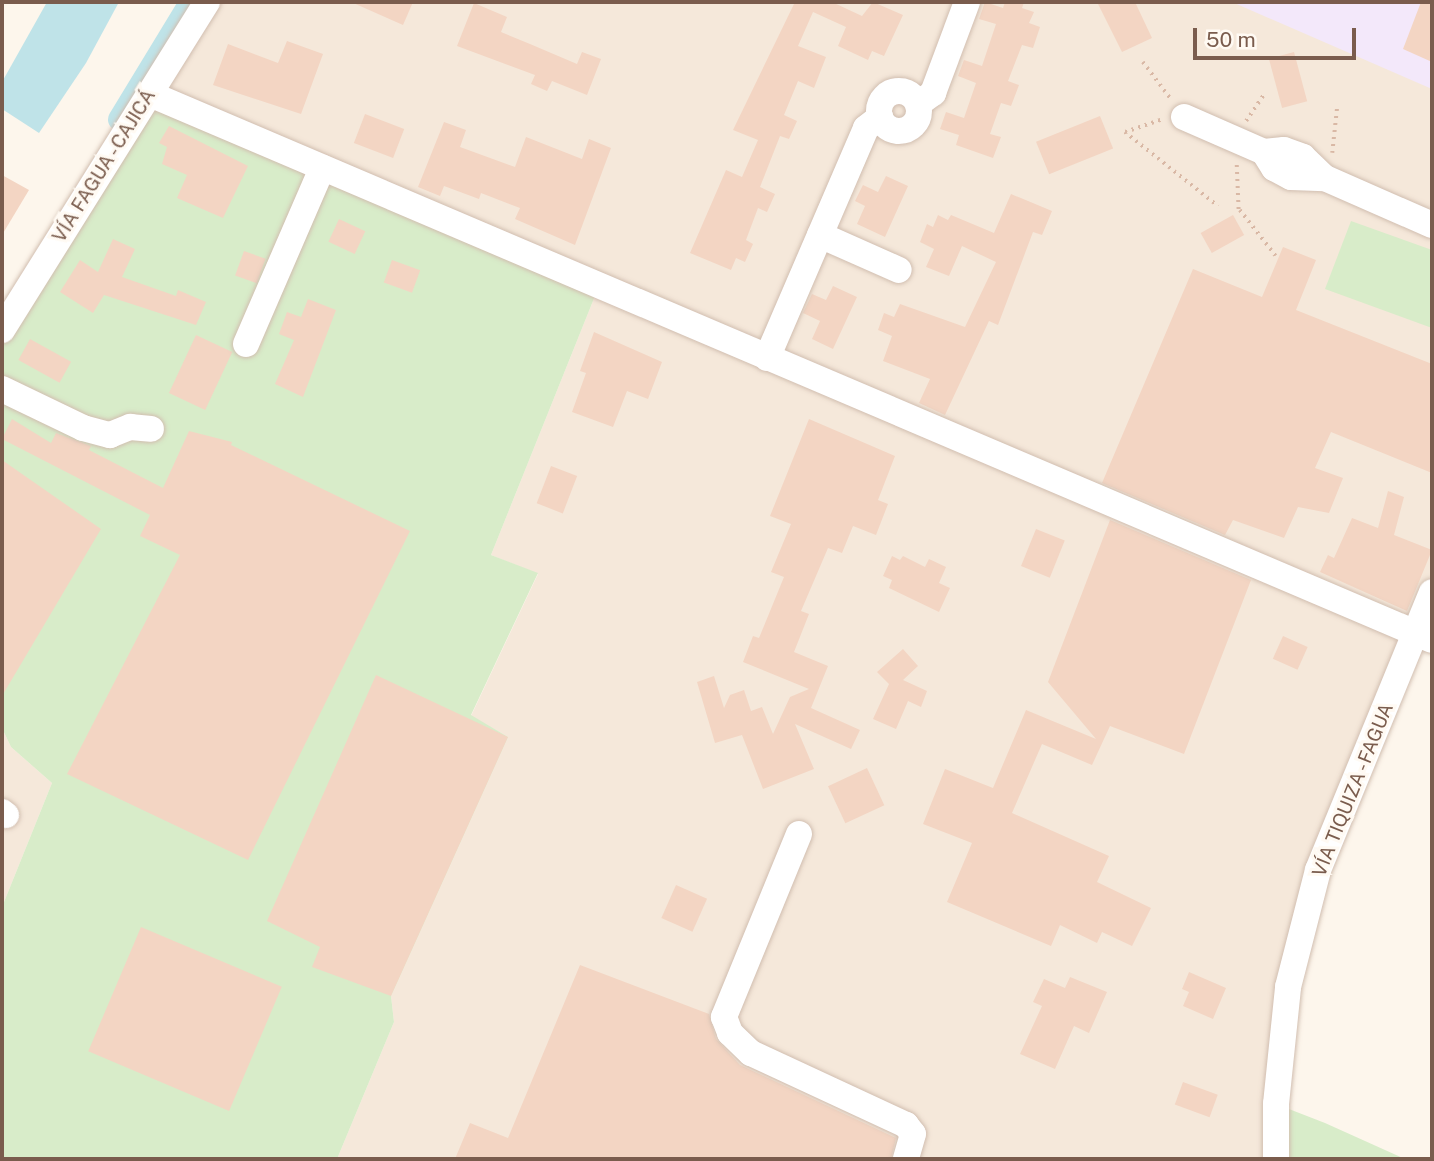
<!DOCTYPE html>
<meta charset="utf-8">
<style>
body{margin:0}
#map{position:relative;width:1434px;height:1161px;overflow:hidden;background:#fdf6ec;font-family:"Public Sans",sans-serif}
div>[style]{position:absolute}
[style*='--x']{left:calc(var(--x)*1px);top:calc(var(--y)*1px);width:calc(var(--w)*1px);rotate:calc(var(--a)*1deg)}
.residential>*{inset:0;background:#f5e8da}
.education>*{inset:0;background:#f3e8fa}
.green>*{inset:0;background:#d8ecc9}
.water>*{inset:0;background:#bfe3e8}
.canal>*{height:23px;margin:-11.5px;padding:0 11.5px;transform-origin:11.5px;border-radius:11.5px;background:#bfe3e8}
.building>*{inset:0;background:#f3d5c3;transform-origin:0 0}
.path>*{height:3.5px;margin-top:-1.75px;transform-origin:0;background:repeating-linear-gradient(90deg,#d9b8a5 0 2px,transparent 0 7px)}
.roads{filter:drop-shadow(0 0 2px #d1beb0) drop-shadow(0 0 2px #d1beb0)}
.minor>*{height:26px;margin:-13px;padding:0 13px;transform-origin:13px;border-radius:13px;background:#fff}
.minor>.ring{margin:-13px;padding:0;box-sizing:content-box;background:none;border:26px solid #fff;border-radius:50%}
span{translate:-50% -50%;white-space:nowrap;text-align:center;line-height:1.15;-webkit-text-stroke:6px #fffaf3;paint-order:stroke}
.street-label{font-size:19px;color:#7a5c4d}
.frame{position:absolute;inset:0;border:4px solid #7a5c4d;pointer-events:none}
.scale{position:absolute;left:1193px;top:28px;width:163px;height:32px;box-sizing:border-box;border:4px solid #7a5c4d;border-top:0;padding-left:9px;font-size:21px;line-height:24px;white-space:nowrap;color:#7a5c4d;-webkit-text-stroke:5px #fffaf3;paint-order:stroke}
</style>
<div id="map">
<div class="residential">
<div style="clip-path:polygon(207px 2px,1432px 2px,1432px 640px,1416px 636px,1318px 870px,1276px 1159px,337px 1159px,394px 1022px,391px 996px,508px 737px,471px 716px,538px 574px,491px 555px,599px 286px,150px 94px)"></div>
<div style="clip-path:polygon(2px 728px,11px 747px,52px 783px,2px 907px)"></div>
</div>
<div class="education">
<div style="clip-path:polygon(1232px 2px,1432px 2px,1432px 89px)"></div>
</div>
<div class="green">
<div style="clip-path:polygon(150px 94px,599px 286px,491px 555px,538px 573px,471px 715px,508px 737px,391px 996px,394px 1022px,337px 1159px,2px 1159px,2px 907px,52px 783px,11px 747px,2px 728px,2px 330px)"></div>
<div style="clip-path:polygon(1351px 221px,1432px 250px,1432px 328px,1325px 289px)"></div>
<div style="clip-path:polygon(1276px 1104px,1325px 1123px,1405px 1159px,1276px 1159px)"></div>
</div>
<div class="water">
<div style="clip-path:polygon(47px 2px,119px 2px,86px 63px,39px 133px,2px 109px,2px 82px)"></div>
</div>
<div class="canal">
<div style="--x:119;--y:119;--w:137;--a:-58.7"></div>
</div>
<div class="building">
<div style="clip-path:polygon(351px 2px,413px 2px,403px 25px)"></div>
<div style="clip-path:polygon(789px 2px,832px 2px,862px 16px,873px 2px,903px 15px,884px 56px,872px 51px,868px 60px,838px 46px,846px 27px,813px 12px,798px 46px,826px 57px,814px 88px,798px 81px,784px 115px,797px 121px,789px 139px,780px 136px,760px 187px,775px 194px,767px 212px,758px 208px,746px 240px,753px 244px,745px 262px,736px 258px,731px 270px,690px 253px,726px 170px,742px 177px,758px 140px,733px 130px,794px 4px)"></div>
<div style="clip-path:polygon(985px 2px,1003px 8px,1005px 2px,1024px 2px,1022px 8px,1034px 12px,1029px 23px,1040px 27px,1033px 48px,1022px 45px,1008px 81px,1019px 85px,1011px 106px,1001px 103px,990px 134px,1001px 137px,993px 158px,956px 145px,959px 135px,940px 129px,946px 112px,964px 118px,976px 83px,958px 76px,964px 60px,982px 66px,996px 24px,979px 19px)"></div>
<div style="clip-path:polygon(1097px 2px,1135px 2px,1152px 38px,1122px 52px)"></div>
<div style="clip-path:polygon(1421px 2px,1432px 2px,1432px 62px,1403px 49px)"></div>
<div style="clip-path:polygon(474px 3px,507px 17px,501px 32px,530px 44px,577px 64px,582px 52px,601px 59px,587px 95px,552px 81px,547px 91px,531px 84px,535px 75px,457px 46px)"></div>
<div style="clip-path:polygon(287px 41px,323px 54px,301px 114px,213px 85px,228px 44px,278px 63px)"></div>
<div style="left:1294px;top:52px;width:51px;height:26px;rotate:75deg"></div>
<div style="left:365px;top:114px;width:42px;height:31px;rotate:21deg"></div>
<div style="left:1100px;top:116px;width:35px;height:69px;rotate:68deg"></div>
<div style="clip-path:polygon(444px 122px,466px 130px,460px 147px,515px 167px,526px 137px,582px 159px,589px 139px,611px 148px,575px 245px,515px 219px,520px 208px,481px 193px,479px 199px,444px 186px,440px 196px,418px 187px)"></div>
<div style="clip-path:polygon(169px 126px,248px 166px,223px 218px,177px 198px,187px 175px,162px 164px,167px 147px,159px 143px)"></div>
<div style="clip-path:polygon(2px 175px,29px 190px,2px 235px)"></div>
<div style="clip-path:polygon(886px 176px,908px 186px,885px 237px,857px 224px,865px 206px,855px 201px,863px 185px,878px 192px)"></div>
<div style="clip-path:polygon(1011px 194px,1052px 211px,1042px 235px,1033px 232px,998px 325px,989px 321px,945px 415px,919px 403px,930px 379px,883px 361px,892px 336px,878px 330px,884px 313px,894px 317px,900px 304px,965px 327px,996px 262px,962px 246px,949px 276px,926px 267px,934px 249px,920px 242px,927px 224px,933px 227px,938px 215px,948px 220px,951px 215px,994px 233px)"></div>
<div style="left:1233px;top:215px;width:23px;height:37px;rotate:61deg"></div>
<div style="left:339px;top:219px;width:29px;height:25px;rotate:25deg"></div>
<div style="clip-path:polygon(113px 239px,135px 249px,122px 277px,176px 296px,178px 290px,206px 302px,196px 325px,104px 295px,93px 313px,60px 292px,80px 260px,98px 272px)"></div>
<div style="clip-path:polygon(1283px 247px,1316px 260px,1296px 310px,1432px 364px,1432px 473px,1331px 432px,1315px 468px,1343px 478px,1329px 513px,1298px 507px,1284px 538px,1233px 520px,1225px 535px,1102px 483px,1193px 269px,1262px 297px)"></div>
<div style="left:244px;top:251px;width:23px;height:26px;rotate:20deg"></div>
<div style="left:392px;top:260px;width:30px;height:24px;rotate:20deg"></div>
<div style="clip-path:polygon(833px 286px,857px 297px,833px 349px,812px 339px,820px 321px,803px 313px,812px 294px,826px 300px)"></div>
<div style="clip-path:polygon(308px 299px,336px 310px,303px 397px,275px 384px,294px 340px,279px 334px,287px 312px,301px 317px)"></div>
<div style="clip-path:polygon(594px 332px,662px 362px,648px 399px,627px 391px,613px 427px,572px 412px,586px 373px,580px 371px)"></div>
<div style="left:196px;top:335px;width:40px;height:64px;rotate:25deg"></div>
<div style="left:30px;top:339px;width:47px;height:24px;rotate:29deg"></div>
<div style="clip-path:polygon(12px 419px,51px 443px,56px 433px,91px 446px,89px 450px,163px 488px,189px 431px,232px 442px,231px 445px,410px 531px,248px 860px,67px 774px,180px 555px,140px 536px,150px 515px,2px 439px)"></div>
<div style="clip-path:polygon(809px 419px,895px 456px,878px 500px,888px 504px,876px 535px,853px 526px,842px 553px,828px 548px,801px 611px,809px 614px,794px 652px,828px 666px,811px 708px,860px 730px,851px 749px,795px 724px,814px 769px,763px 789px,742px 735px,715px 743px,697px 682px,714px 676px,724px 708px,730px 695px,744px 690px,751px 711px,762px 707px,773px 734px,790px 697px,809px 689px,743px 662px,753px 636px,759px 638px,784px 577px,771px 572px,791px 524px,770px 516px)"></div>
<div style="clip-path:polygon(2px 460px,101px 529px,2px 696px)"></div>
<div style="left:551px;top:466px;width:28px;height:40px;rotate:21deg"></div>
<div style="clip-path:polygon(1388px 491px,1404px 497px,1394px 535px,1432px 550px,1407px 611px,1320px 572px,1328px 555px,1334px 558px,1352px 518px,1378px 528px)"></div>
<div style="clip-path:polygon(1110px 520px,1251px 580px,1184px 754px,1110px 726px,1092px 765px,1042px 744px,1012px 813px,1109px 856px,1097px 882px,1151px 908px,1132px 946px,1102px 932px,1097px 943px,1060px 925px,1051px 946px,947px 902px,972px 843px,923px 824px,945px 769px,993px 788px,1026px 710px,1096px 739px,1048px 682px)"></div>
<div style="left:1036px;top:529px;width:31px;height:40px;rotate:22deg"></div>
<div style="clip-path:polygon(892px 556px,900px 560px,903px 556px,925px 567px,929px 559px,946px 567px,939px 583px,950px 588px,939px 612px,889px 588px,892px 580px,883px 576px)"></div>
<div style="left:1283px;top:636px;width:27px;height:25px;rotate:24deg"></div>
<div style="clip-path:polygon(903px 649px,918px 666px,903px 680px,927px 691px,921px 707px,908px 701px,896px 729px,873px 719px,889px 684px,877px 672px)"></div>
<div style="clip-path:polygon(376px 675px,508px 737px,391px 996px,312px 967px,320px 947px,267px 921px)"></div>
<div style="left:867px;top:768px;width:41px;height:43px;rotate:65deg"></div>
<div style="left:676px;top:885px;width:34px;height:36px;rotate:24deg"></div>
<div style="left:141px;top:927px;width:153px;height:135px;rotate:23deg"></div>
<div style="clip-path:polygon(580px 965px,709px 1014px,716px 1039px,740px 1065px,896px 1138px,891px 1159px,455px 1159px,470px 1123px,508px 1138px)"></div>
<div style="clip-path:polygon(1189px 972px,1226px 988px,1213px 1019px,1183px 1006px,1189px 992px,1182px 989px)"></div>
<div style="clip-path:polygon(1070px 977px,1107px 992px,1089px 1033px,1074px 1026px,1055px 1069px,1020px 1054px,1042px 1006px,1033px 1002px,1044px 979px,1065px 988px)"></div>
<div style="left:1183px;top:1082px;width:37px;height:24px;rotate:20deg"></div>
</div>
<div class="path">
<div style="--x:1143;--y:62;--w:46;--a:52.9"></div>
<div style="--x:1246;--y:121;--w:32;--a:-56"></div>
<div style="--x:1125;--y:132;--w:119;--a:38.5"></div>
<div style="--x:1125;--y:132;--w:39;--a:-19"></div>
<div style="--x:1332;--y:153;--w:47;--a:-83.9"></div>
<div style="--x:1237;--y:165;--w:48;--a:87.6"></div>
<div style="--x:1240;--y:210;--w:58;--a:52"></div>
</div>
<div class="roads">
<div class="minor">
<div class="ring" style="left:879px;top:91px;width:14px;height:14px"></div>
<div style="--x:150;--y:94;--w:1393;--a:23.07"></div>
<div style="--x:918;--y:104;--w:19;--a:-36"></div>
<div style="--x:933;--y:93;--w:97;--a:-69.5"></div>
<div style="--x:1184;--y:117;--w:87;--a:23.6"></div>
<div style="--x:1264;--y:152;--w:20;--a:-6"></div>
<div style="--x:1284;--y:150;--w:20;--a:20"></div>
<div style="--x:1303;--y:157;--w:30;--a:44"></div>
<div style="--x:1325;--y:178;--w:117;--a:23.7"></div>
<div style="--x:1264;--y:152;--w:19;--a:58"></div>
<div style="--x:1274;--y:168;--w:19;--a:28"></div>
<div style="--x:1291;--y:177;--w:34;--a:2"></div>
<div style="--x:820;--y:235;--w:86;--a:23.9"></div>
<div style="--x:2;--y:330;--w:387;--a:-58"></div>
<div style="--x:246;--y:344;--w:192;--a:-66.6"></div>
<div style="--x:767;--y:358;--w:250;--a:-66.7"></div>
<div style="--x:866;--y:128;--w:18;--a:-38"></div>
<div style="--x:2;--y:389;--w:90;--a:25.7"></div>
<div style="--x:83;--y:428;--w:28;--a:15"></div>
<div style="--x:110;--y:435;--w:22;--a:-22"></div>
<div style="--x:130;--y:427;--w:21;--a:5"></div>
<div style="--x:2;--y:812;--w:5;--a:37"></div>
<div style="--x:799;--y:834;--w:198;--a:112.3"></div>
<div style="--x:724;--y:1017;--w:17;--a:69"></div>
<div style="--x:730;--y:1033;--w:29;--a:44"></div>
<div style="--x:751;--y:1053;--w:171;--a:24.9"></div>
<div style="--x:906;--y:1125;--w:11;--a:52"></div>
<div style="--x:913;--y:1134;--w:26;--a:106"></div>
<div style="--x:1276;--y:1159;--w:55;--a:-90"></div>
<div style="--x:1276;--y:1104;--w:118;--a:-84.1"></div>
<div style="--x:1288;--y:987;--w:121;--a:-75.6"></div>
<div style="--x:1318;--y:870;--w:300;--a:-67.7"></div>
</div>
</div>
<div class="street-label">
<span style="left:104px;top:166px;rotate:-58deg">VÍA FAGUA - CAJICÁ</span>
<span style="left:1353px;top:790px;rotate:-68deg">VÍA TIQUIZA - FAGUA</span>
</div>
<div class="frame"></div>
<div class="scale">50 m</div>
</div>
